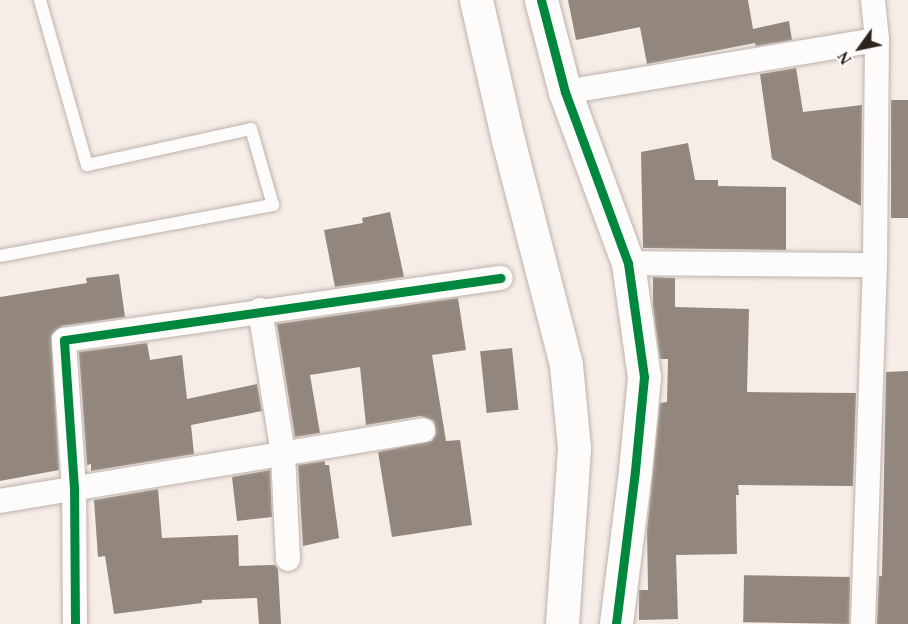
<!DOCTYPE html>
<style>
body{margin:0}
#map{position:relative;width:908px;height:624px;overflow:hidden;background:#f7ede7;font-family:"Times New Roman",serif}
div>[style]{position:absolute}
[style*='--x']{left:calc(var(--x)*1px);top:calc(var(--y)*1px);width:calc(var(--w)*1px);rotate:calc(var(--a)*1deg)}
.building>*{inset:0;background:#93867c;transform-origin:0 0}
.roads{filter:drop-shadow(0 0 2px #bcb3ad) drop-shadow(0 0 2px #bcb3ad)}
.lane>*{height:12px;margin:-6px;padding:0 6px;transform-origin:6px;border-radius:6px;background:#fefcfb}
.street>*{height:24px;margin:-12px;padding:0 12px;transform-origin:12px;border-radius:12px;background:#fefcfb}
.secondary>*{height:33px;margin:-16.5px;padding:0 16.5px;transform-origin:16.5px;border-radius:16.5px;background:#fefcfb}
.cycleway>*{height:9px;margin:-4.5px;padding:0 4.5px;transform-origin:4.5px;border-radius:4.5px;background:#00873e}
span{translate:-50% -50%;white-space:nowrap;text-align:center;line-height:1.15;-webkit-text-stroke:6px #fdfdfd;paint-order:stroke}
.north{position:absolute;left:830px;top:18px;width:60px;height:60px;-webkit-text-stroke:4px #fdfdfd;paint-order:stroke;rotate:237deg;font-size:16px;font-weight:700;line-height:24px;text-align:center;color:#2e241e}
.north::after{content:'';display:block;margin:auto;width:21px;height:27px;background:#2e241e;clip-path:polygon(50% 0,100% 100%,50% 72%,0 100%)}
</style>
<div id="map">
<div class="building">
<div style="clip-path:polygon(568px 0,748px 0,753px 29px,789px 21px,792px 40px,756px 46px,755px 43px,647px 64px,640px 27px,576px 40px)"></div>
<div style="clip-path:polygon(796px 68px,803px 112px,862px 105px,861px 206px,772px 159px,760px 74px)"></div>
<div style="left:908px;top:100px;width:118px;height:17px;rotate:90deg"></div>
<div style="clip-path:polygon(688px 143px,695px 180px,718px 180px,718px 186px,786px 187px,786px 250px,643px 248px,641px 152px)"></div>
<div style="clip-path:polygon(390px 212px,404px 277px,335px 287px,324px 230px,363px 223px,362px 218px)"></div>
<div style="clip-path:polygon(119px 274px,125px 317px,62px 326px,51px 335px,59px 470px,0 481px,0 297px,87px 283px,86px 278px)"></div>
<div style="clip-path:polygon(653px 277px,675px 278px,675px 307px,749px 309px,747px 392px,856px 393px,853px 486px,738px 485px,739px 495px,736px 495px,737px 554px,676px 555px,678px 619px,639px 620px,639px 590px,648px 590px,647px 530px,660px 403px,667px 402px,668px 359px,660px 359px,653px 306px)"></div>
<div style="clip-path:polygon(458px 298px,466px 350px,432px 355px,446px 441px,460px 440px,472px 525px,392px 537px,378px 452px,432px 441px,436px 434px,434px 421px,421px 416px,366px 425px,360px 367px,310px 375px,320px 433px,295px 437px,277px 324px)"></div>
<div style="clip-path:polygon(147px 343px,150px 360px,182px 355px,187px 399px,257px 384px,262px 411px,191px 425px,194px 454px,91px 471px,91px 464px,87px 465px,79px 352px)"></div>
<div style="left:512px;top:348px;width:62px;height:32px;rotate:84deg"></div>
<div style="clip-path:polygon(908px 371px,908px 624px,877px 624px,879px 576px,882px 576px,886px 372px)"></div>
<div style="clip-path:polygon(325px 461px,325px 465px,329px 465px,339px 538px,303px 546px,298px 465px)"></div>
<div style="clip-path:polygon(270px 470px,272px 517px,237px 521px,232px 477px)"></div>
<div style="clip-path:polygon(158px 489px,162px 538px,238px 535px,239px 566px,275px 565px,278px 569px,281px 624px,259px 624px,257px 598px,202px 600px,202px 603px,114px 614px,105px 556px,98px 557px,94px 500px)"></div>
<div style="left:850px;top:577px;width:47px;height:106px;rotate:91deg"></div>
</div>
<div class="roads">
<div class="lane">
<div style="--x:0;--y:256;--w:278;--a:-10.6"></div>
<div style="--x:273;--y:205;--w:79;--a:-106.1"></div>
<div style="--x:251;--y:129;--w:168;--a:167.6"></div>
<div style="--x:87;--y:165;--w:172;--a:-105.9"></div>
</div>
<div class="street">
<div style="--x:565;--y:92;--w:316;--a:-9.5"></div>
<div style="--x:628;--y:263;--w:247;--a:0.5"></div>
<div style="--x:260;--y:310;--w:146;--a:80.9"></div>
<div style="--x:283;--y:454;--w:105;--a:87.3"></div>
<div style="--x:0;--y:501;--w:429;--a:-9.5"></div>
<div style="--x:75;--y:624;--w:136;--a:-90.4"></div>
<div style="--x:74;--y:488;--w:148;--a:-93.9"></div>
<div style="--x:64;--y:340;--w:441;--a:-8.1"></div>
<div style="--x:863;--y:624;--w:359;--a:-88.1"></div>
<div style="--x:875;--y:265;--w:225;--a:-89.5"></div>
<div style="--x:877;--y:40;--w:40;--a:-95.7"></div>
</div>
<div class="secondary">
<div style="--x:476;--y:0;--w:144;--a:77.1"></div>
<div style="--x:508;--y:140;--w:232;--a:75.5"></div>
<div style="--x:566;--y:365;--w:83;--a:84.5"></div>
<div style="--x:574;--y:448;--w:176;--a:93.9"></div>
<div style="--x:541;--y:0;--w:95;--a:75.4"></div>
<div style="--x:565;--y:92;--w:182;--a:69.8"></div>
<div style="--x:628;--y:263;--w:115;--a:82"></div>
<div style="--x:644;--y:377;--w:94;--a:95.5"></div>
<div style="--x:635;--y:471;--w:154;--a:97.1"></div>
</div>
</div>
<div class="cycleway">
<div style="--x:541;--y:0;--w:95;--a:75.4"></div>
<div style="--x:565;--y:92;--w:182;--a:69.8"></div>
<div style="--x:628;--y:263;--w:115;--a:82"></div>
<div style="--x:644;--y:377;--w:94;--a:95.5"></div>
<div style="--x:635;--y:471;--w:154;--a:97.1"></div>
<div style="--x:75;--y:624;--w:136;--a:-90.4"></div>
<div style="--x:74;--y:488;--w:148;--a:-93.9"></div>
<div style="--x:64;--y:340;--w:441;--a:-8.1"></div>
</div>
<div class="north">N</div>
</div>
